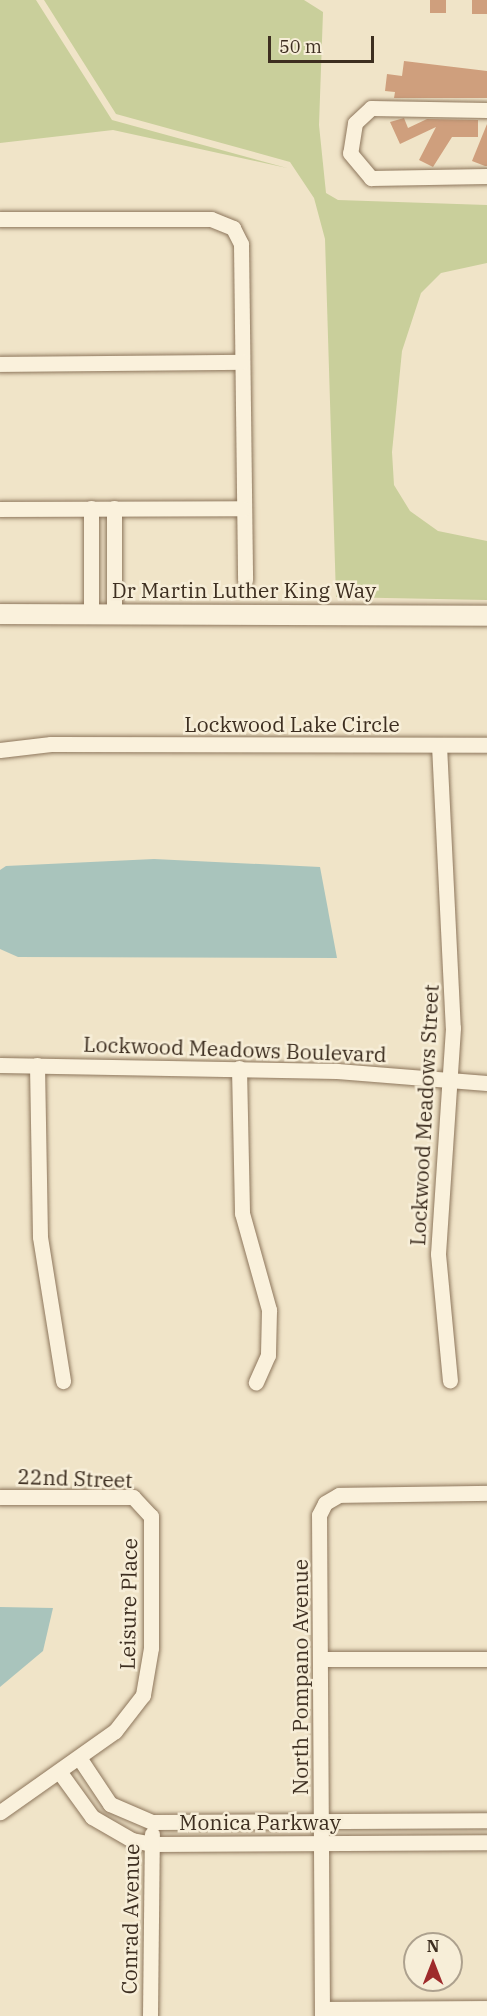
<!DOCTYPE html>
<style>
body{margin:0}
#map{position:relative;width:487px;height:2016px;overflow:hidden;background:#f0e4c8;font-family:"IBM Plex Serif",serif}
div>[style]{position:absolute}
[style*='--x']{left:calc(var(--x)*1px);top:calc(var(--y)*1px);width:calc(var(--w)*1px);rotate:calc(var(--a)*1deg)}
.green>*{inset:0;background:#c9cf9b}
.water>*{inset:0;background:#a9c4bc}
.building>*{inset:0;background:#cf9f7d;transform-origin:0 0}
.roads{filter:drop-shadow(0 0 2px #8d765c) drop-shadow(0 0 2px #8d765c)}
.minor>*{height:15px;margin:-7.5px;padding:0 7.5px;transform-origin:7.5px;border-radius:7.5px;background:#faf1dc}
.tertiary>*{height:20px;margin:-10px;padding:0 10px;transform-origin:10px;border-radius:10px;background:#faf1dc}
span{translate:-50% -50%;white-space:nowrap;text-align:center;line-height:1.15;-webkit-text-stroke:5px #f7eed8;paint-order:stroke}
.street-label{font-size:21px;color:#3d2e20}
.north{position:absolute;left:403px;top:1932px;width:60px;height:60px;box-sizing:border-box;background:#f7eed8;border:2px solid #ada18e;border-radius:50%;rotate:0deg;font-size:16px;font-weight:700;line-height:24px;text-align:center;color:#3d2e20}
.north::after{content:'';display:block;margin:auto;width:21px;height:27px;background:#9e2a2b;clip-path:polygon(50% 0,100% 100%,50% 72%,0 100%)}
.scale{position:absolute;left:268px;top:36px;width:106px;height:27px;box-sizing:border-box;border:3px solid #3d2e20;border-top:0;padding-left:8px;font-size:18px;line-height:21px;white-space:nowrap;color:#3d2e20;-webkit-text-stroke:4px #f7eed8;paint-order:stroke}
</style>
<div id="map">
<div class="green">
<div style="clip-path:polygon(0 0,36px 0,112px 120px,287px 168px,113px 130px,0 143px)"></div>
<div style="clip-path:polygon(44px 0,304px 0,323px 12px,319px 125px,326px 193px,338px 200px,487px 205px,487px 263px,441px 273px,421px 293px,402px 351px,392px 452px,394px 485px,410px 511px,438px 531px,487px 541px,487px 600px,336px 597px,325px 239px,314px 198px,290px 162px,116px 114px)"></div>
</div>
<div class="water">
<div style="clip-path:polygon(154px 859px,320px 867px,337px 958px,18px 957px,0 949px,0 870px,6px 866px)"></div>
<div style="clip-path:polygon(0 1607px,53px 1608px,43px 1651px,0 1687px)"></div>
</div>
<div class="building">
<div style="left:430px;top:0;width:16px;height:13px"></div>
<div style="left:472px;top:0;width:15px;height:14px"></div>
<div style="clip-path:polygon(404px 61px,487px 71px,487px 98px,394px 98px,395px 92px,385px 91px,387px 74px,402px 76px)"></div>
<div style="clip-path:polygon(404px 118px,408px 128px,427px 119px,478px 120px,478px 137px,452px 137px,433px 167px,419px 160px,436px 127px,400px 144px,390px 122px)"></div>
<div style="clip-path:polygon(487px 124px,487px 166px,485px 166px,472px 161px)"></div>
</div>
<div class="roads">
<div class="minor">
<div style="--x:487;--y:110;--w:116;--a:-179"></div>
<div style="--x:371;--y:108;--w:22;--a:137"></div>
<div style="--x:355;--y:123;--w:30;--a:99"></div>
<div style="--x:350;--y:153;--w:33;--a:50"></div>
<div style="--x:371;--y:178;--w:116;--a:-1"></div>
<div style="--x:0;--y:219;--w:211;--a:0"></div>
<div style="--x:211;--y:219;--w:24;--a:22"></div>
<div style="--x:233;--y:228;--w:18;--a:63"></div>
<div style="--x:241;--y:244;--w:336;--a:89.3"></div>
<div style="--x:0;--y:364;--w:242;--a:-0.5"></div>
<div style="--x:91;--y:508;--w:106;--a:90"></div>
<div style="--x:114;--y:508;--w:106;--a:90"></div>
<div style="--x:0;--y:509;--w:243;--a:-0.2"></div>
<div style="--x:439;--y:745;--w:283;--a:87.2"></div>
<div style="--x:453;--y:1028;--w:226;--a:93.8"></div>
<div style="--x:438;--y:1254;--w:127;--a:84.6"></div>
<div style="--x:0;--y:750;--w:51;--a:-6.7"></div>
<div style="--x:51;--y:744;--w:436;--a:0.1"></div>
<div style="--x:0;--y:1065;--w:337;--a:1"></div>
<div style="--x:337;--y:1071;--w:150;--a:4.6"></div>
<div style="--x:37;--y:1065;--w:172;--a:89"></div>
<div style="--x:40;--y:1237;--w:146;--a:80.9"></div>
<div style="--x:239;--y:1068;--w:145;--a:88.8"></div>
<div style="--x:242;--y:1213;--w:101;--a:74.4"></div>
<div style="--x:269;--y:1310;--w:45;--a:91.3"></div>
<div style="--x:268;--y:1355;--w:30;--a:114"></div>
<div style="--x:0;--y:1497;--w:133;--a:0"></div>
<div style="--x:133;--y:1497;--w:26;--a:47"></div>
<div style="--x:151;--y:1516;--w:132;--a:90"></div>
<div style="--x:151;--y:1648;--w:48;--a:99.7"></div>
<div style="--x:143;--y:1695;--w:46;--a:127.9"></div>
<div style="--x:115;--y:1731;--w:141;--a:144.8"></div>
<div style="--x:323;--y:1659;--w:164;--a:0"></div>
<div style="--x:80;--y:1759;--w:54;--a:56.3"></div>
<div style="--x:110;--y:1804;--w:46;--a:23.2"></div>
<div style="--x:152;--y:1822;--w:335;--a:-0.3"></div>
<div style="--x:61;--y:1774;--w:53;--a:54.2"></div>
<div style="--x:92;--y:1817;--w:46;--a:29.9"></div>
<div style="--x:132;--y:1840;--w:20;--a:11"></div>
<div style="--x:152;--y:1844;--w:335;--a:-0.3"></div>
<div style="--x:322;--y:2009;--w:165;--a:-0.3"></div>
<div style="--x:150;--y:2016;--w:182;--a:-89.4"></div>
<div style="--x:322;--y:2016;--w:501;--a:-90.34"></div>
<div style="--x:319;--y:1515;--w:13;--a:-63"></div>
<div style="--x:325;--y:1503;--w:16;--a:-30"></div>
<div style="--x:339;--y:1495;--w:148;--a:-0.8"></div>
</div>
<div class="tertiary">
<div style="--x:0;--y:614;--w:487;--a:0.2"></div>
</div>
</div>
<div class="street-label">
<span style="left:244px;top:590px">Dr Martin Luther King Way</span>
<span style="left:292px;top:724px">Lockwood Lake Circle</span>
<span style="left:235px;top:1049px;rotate:2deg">Lockwood Meadows Boulevard</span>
<span style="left:424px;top:1115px;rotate:-87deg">Lockwood Meadows Street</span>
<span style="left:75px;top:1478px;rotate:2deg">22nd Street</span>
<span style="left:128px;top:1604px;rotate:-89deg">Leisure Place</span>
<span style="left:300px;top:1677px;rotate:-90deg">North Pompano Avenue</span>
<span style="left:260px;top:1822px">Monica Parkway</span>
<span style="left:130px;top:1919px;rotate:-89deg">Conrad Avenue</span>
</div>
<div class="north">N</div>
<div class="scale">50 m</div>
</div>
